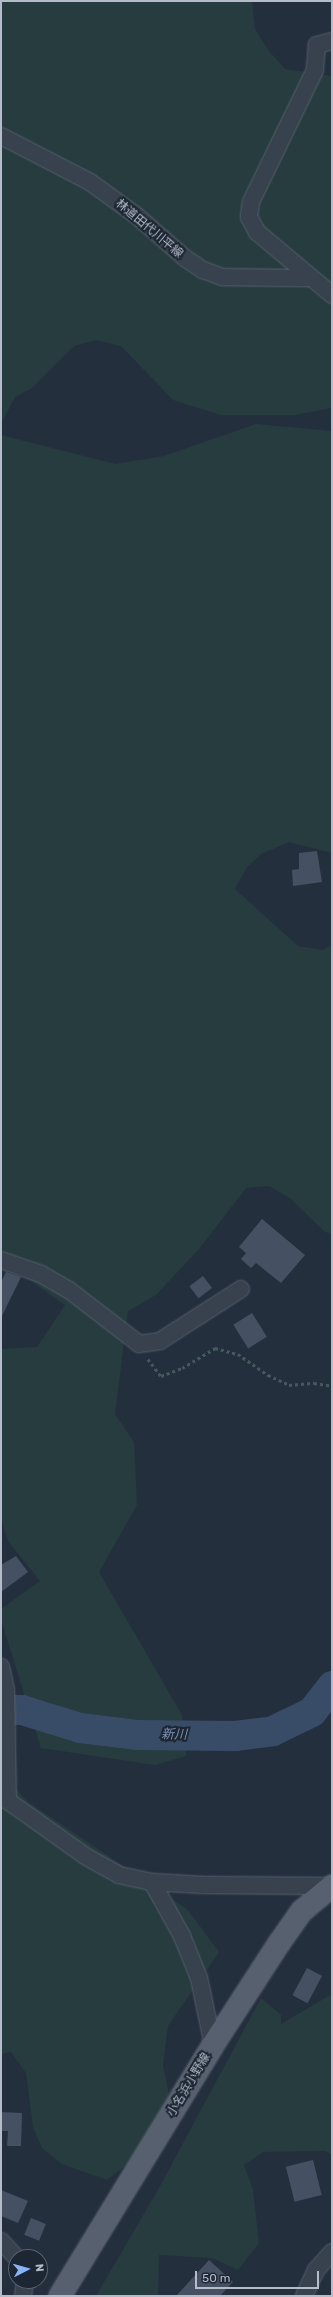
<!DOCTYPE html>
<meta charset="utf-8">
<style>
body{margin:0}
#map{position:relative;width:333px;height:2297px;overflow:hidden;background:#242f3e;font-family:Rubik,"Noto Sans JP",sans-serif}
div>[style]{position:absolute}
[style*='--x']{left:calc(var(--x)*1px);top:calc(var(--y)*1px);width:calc(var(--w)*1px);rotate:calc(var(--a)*1deg)}
.green>*{inset:0;background:#263c3f}
.river>*{height:30px;margin:-15px;padding:0 15px;transform-origin:15px;border-radius:15px;background:#394c67}
.building>*{inset:0;background:#455162;transform-origin:0 0}
.path>*{height:2.5px;margin-top:-1.25px;transform-origin:0;background:repeating-linear-gradient(90deg,#44595c 0 3px,transparent 0 6px)}
.roads{filter:drop-shadow(0 0 1px #565f6c) drop-shadow(0 0 1px #565f6c)}
.street>*{height:16px;margin:-8px;padding:0 8px;transform-origin:8px;border-radius:8px;background:#38414e}
.primary>*{height:22px;margin:-11px;padding:0 11px;transform-origin:11px;border-radius:11px;background:#56606e}
span{translate:-50% -50%;white-space:nowrap;text-align:center;line-height:1.15;-webkit-text-stroke:4px #1d2633;paint-order:stroke}
.street-label{font-size:12px;color:#b4bcc9}
.water-label{font-size:13px;color:#7c92b1;font-style:italic}
.frame{position:absolute;inset:0;border:2px solid #b4bcc9;pointer-events:none}
.north{position:absolute;left:8px;top:2249px;width:40px;height:40px;box-sizing:border-box;background:#1d2633;border:1px solid #59626f;border-radius:50%;rotate:84deg;font-size:11px;font-weight:700;line-height:16px;text-align:center;color:#b4bcc9}
.north::after{content:'';display:block;margin:auto;width:14px;height:18px;background:#8ab4f8;clip-path:polygon(50% 0,100% 100%,50% 72%,0 100%)}
.scale{position:absolute;left:195px;top:2271px;width:124px;height:18px;box-sizing:border-box;border:2px solid #b4bcc9;border-top:0;padding-left:5px;font-size:12px;line-height:14px;white-space:nowrap;color:#b4bcc9;-webkit-text-stroke:3px #1d2633;paint-order:stroke}
</style>
<div id="map">
<div class="green">
<div style="clip-path:polygon(1px 1px,252px 1px,255px 29px,269px 51px,285px 69px,332px 76px,332px 408px,294px 415px,221px 415px,173px 400px,121px 346px,97px 340px,74px 346px,32px 388px,15px 397px,1px 424px)"></div>
<div style="clip-path:polygon(256px 424px,332px 431px,332px 853px,289px 842px,261px 854px,247px 867px,235px 889px,298px 946px,322px 950px,332px 945px,332px 1234px,325px 1232px,290px 1198px,269px 1186px,246px 1188px,199px 1249px,156px 1295px,128px 1311px,115px 1414px,134px 1442px,137px 1505px,99px 1572px,182px 1715px,186px 1756px,155px 1765px,41px 1748px,1px 1620px,1px 1609px,40px 1581px,8px 1541px,1px 1518px,1px 1349px,37px 1347px,65px 1305px,1px 1260px,1px 435px,115px 464px,164px 456px)"></div>
<div style="clip-path:polygon(1px 1773px,27px 1801px,188px 1910px,219px 1952px,168px 2026px,163px 2065px,169px 2094px,129px 2163px,107px 2180px,62px 2164px,42px 2148px,33px 2127px,26px 2073px,11px 2052px,1px 2054px)"></div>
<div style="clip-path:polygon(332px 1994px,332px 2155px,325px 2151px,263px 2152px,244px 2165px,253px 2190px,259px 2243px,238px 2270px,212px 2258px,159px 2255px,158px 2296px,96px 2296px,159px 2188px,261px 1998px,281px 2015px,281px 2024px)"></div>
</div>
<div class="river">
<div style="--x:1;--y:1710;--w:21;--a:0"></div>
<div style="--x:22;--y:1710;--w:61;--a:17.2"></div>
<div style="--x:80;--y:1728;--w:57;--a:7"></div>
<div style="--x:137;--y:1735;--w:98;--a:0.6"></div>
<div style="--x:235;--y:1736;--w:38;--a:-7"></div>
<div style="--x:273;--y:1731;--w:43;--a:-26"></div>
<div style="--x:312;--y:1712;--w:33;--a:-52"></div>
</div>
<div class="building">
<div style="clip-path:polygon(317px 851px,322px 882px,293px 886px,292px 870px,299px 869px,299px 853px)"></div>
<div style="clip-path:polygon(262px 1219px,305px 1255px,281px 1283px,256px 1263px,251px 1268px,241px 1259px,246px 1253px,239px 1247px)"></div>
<div style="clip-path:polygon(6px 1272px,21px 1277px,1px 1318px,1px 1282px)"></div>
<div style="left:203px;top:1276px;width:15px;height:17px;rotate:53deg"></div>
<div style="left:252px;top:1313px;width:28px;height:22px;rotate:58deg"></div>
<div style="clip-path:polygon(16px 1556px,28px 1572px,1px 1592px,1px 1565px)"></div>
<div style="left:307px;top:1968px;width:17px;height:31px;rotate:28deg"></div>
<div style="clip-path:polygon(1px 2112px,22px 2113px,21px 2146px,7px 2146px,8px 2131px,1px 2131px)"></div>
<div style="left:313px;top:2160px;width:36px;height:28px;rotate:76deg"></div>
<div style="clip-path:polygon(1px 2190px,28px 2201px,18px 2223px,1px 2216px)"></div>
<div style="left:31px;top:2218px;width:16px;height:18px;rotate:22deg"></div>
<div style="clip-path:polygon(209px 2260px,233px 2282px,220px 2296px,176px 2296px)"></div>
</div>
<div class="path">
<div style="--x:148;--y:1359;--w:21;--a:53"></div>
<div style="--x:161;--y:1376;--w:22;--a:-21"></div>
<div style="--x:182;--y:1368;--w:39;--a:-31"></div>
<div style="--x:215;--y:1348;--w:24;--a:15"></div>
<div style="--x:238;--y:1354;--w:37;--a:35"></div>
<div style="--x:268;--y:1375;--w:23;--a:25"></div>
<div style="--x:289;--y:1385;--w:25;--a:-5"></div>
<div style="--x:314;--y:1383;--w:18;--a:9"></div>
</div>
<div class="roads">
<div class="street">
<div style="--x:332;--y:41;--w:16;--a:165"></div>
<div style="--x:317;--y:45;--w:25;--a:95"></div>
<div style="--x:315;--y:70;--w:147;--a:115.9"></div>
<div style="--x:251;--y:202;--w:15;--a:98"></div>
<div style="--x:249;--y:217;--w:17;--a:62"></div>
<div style="--x:257;--y:232;--w:98;--a:40"></div>
<div style="--x:1;--y:136;--w:100;--a:27.3"></div>
<div style="--x:90;--y:182;--w:58;--a:35.9"></div>
<div style="--x:137;--y:216;--w:64;--a:41.2"></div>
<div style="--x:185;--y:258;--w:22;--a:34"></div>
<div style="--x:203;--y:270;--w:20;--a:20"></div>
<div style="--x:222;--y:277;--w:88;--a:0.7"></div>
<div style="--x:1;--y:1260;--w:42;--a:19.3"></div>
<div style="--x:41;--y:1274;--w:32;--a:30"></div>
<div style="--x:69;--y:1290;--w:88;--a:37.6"></div>
<div style="--x:139;--y:1344;--w:21;--a:-8"></div>
<div style="--x:160;--y:1341;--w:96;--a:-32.7"></div>
<div style="--x:1;--y:1667;--w:24;--a:78"></div>
<div style="--x:6;--y:1690;--w:111;--a:89"></div>
<div style="--x:1;--y:1796;--w:103;--a:35.5"></div>
<div style="--x:85;--y:1856;--w:39;--a:29"></div>
<div style="--x:119;--y:1875;--w:34;--a:12"></div>
<div style="--x:152;--y:1882;--w:52;--a:3.3"></div>
<div style="--x:204;--y:1885;--w:128;--a:0.4"></div>
<div style="--x:152;--y:1882;--w:62;--a:60.9"></div>
<div style="--x:182;--y:1936;--w:45;--a:68"></div>
<div style="--x:199;--y:1978;--w:68;--a:78.2"></div>
<div style="--x:1;--y:2241;--w:22;--a:47"></div>
<div style="--x:23;--y:2296;--w:15;--a:-82"></div>
<div style="--x:304;--y:2296;--w:29;--a:-65"></div>
<div style="--x:316;--y:2270;--w:24;--a:-48"></div>
</div>
<div class="primary">
<div style="--x:60;--y:2296;--w:294;--a:-58.6"></div>
<div style="--x:213;--y:2045;--w:123;--a:-57"></div>
<div style="--x:280;--y:1942;--w:38;--a:-55"></div>
<div style="--x:302;--y:1911;--w:39;--a:-40"></div>
</div>
</div>
<div class="street-label">
<span style="left:149px;top:229px;rotate:40deg">林道田代川平線</span>
<span style="left:189px;top:2085px;rotate:-59deg">小名浜小野線</span>
</div>
<div class="water-label">
<span style="left:174px;top:1735px;rotate:1deg">新川</span>
</div>
<div class="frame"></div>
<div class="north">N</div>
<div class="scale">50 m</div>
</div>
